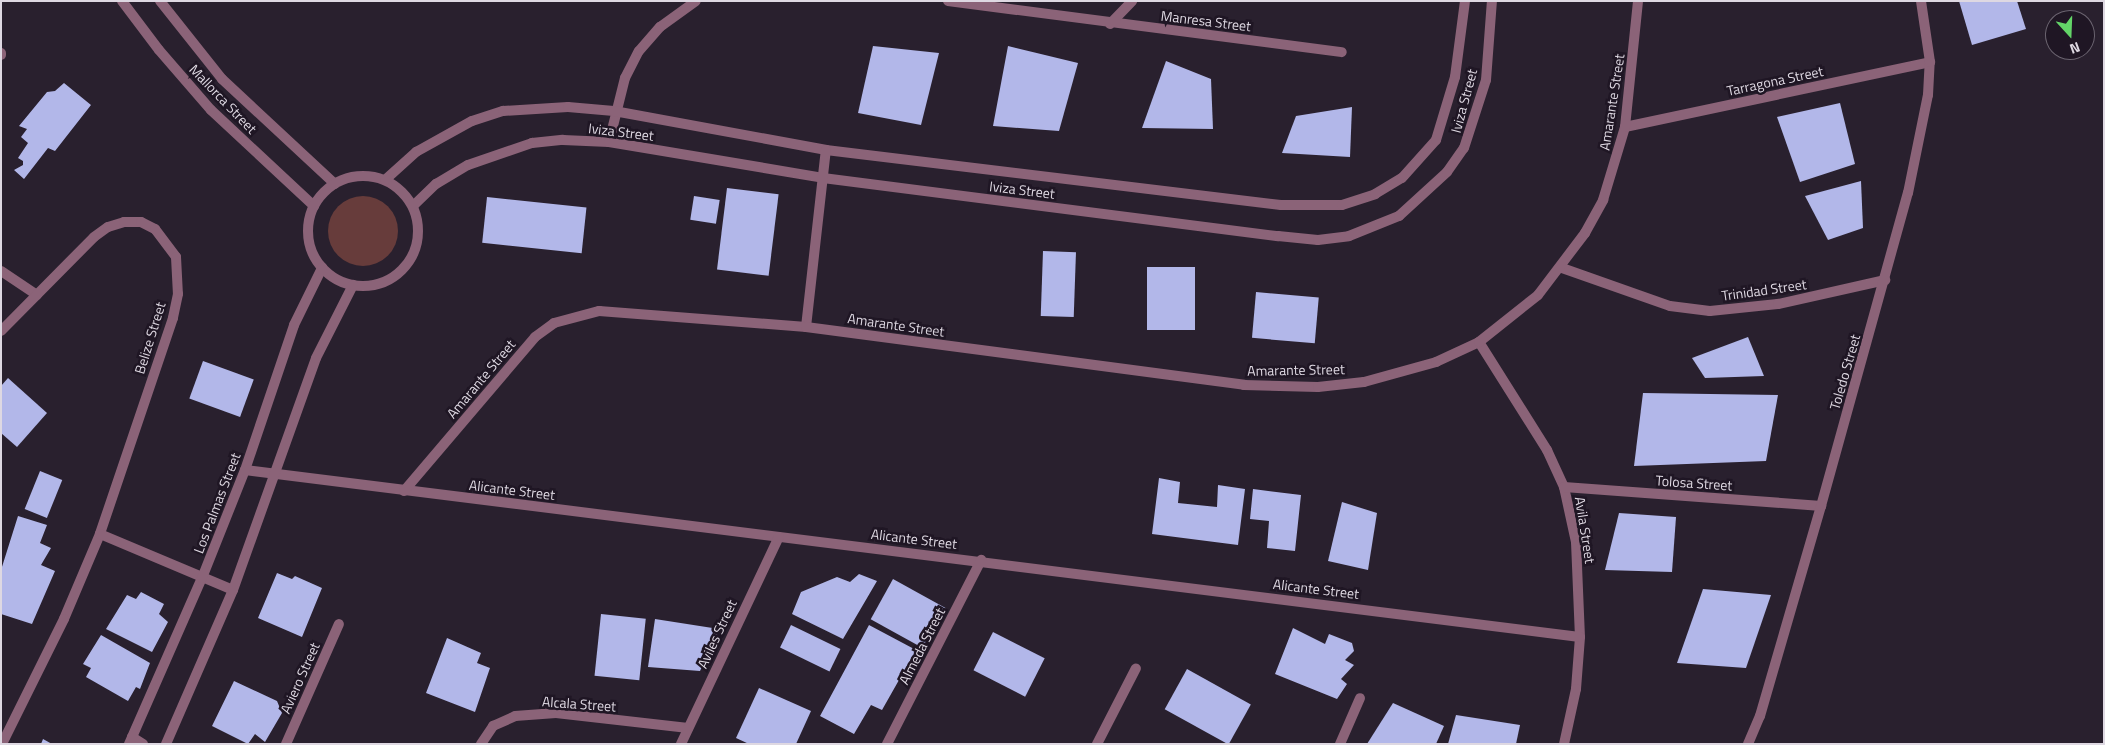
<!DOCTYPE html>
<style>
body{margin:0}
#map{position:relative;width:2105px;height:745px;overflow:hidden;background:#29202e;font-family:"Titillium Web",sans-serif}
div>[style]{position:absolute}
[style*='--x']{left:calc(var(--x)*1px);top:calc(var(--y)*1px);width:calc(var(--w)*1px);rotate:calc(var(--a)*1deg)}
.green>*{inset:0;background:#673c3b}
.round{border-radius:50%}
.building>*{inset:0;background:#b2b7e9;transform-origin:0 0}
.street>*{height:10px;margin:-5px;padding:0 5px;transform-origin:5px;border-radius:5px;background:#8b6378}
.street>.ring{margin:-5px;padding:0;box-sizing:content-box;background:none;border:10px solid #8b6378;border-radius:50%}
span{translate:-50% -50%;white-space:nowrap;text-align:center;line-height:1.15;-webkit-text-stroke:5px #1f1624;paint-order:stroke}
.street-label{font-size:14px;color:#ded8e2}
.frame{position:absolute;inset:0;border:2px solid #ded8e2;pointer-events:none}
.north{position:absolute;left:2045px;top:10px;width:50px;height:50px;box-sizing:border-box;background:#1f1624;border:1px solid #6b6470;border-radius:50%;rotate:160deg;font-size:14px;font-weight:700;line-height:20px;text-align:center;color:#ded8e2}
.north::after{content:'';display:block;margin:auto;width:18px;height:22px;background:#63d468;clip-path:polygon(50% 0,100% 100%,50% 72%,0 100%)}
</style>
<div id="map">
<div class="green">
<div class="round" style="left:328px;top:196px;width:70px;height:70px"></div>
</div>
<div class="building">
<div style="clip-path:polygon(1959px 1px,2017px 1px,2026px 29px,1972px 45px)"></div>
<div style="clip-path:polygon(873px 46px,939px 53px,921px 125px,858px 113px)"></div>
<div style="clip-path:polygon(1008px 46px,1078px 63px,1059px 131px,993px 126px)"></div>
<div style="clip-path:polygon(1166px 61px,1211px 79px,1213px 129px,1142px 128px)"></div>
<div style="clip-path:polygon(64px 83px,91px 105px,55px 151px,48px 148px,24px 179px,14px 170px,23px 165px,23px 161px,18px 158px,28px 143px,21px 137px,27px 129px,19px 126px,47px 92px,55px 91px)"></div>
<div style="clip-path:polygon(1840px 103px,1855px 164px,1800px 182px,1777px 117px)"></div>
<div style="clip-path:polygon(1352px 107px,1350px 157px,1282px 153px,1296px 116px)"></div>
<div style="clip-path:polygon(1861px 181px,1863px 228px,1828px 240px,1805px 196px)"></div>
<div style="left:727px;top:188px;width:52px;height:82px;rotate:7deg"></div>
<div style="left:694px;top:196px;width:26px;height:24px;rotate:9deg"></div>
<div style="left:487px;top:197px;width:100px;height:46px;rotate:6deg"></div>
<div style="left:1043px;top:251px;width:33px;height:65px;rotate:2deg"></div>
<div style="left:1147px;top:267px;width:48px;height:63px"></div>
<div style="left:1256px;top:292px;width:63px;height:46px;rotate:5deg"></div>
<div style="clip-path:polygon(1748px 337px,1764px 376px,1705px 378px,1692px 358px)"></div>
<div style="left:203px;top:361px;width:54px;height:40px;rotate:20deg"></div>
<div style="clip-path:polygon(8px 378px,47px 413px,17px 447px,1px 433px,1px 386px)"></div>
<div style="clip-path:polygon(1643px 393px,1778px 395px,1766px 461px,1634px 466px)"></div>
<div style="left:40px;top:471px;width:24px;height:41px;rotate:22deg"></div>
<div style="clip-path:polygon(1159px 478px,1180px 482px,1178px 503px,1217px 507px,1218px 485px,1245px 489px,1238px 545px,1152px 534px)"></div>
<div style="clip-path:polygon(1253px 489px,1301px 495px,1295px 551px,1267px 548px,1269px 521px,1250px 519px)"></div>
<div style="clip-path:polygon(1342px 502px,1377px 513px,1368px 570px,1328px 561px)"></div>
<div style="clip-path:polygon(1619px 513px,1676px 517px,1672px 572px,1605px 570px)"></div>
<div style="clip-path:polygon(18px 516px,47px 525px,40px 543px,51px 548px,41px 565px,55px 571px,32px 624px,1px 614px,1px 570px)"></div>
<div style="clip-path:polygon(277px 573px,292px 579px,295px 576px,322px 588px,302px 637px,258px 618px)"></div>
<div style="clip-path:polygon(859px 574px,877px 581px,843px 639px,792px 614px,801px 592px,837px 577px,850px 582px)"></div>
<div style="left:893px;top:579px;width:60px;height:46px;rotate:29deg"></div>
<div style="clip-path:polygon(1703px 589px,1771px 595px,1746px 668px,1677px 663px)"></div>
<div style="clip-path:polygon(141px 592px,164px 604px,159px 614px,168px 622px,152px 652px,106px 629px,127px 595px,136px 599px)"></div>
<div style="left:601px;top:614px;width:45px;height:62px;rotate:6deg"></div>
<div style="clip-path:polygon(655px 619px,719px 629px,700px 671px,648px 667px)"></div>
<div style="left:791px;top:625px;width:55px;height:25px;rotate:26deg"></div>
<div style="clip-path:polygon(869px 625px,916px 650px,882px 710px,871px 705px,854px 734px,820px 716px)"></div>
<div style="clip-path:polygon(1293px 628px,1325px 644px,1329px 634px,1352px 643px,1354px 651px,1345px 660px,1354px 665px,1341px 679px,1347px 684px,1337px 699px,1275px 674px)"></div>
<div style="left:993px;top:632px;width:58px;height:43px;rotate:27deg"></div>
<div style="clip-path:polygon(101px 635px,150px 663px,140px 689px,136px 687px,128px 701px,86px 677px,91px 668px,83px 664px)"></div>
<div style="clip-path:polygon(447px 638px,481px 653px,477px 663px,490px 668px,475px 712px,426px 693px)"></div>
<div style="left:1187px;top:669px;width:73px;height:46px;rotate:29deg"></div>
<div style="clip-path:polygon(234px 681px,277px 701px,282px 713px,265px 742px,255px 734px,248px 744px,212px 726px)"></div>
<div style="clip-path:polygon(759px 688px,811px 711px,796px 744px,749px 744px,736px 738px)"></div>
<div style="clip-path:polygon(1393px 703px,1444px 726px,1436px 744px,1367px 744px)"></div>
<div style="clip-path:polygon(1456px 715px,1520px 725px,1516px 744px,1448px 744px)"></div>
<div style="clip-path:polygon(43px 739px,52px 744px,41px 744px)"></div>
</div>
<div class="street">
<div style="--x:122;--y:1;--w:61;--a:52.9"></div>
<div style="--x:159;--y:50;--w:79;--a:49.1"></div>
<div style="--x:211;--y:110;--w:141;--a:43"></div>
<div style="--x:160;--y:1;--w:100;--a:51.5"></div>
<div style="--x:222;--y:79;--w:154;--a:42.9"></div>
<div style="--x:948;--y:1;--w:397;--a:7.4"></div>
<div style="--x:1110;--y:24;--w:32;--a:-46"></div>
<div style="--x:1;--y:53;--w:2;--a:90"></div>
<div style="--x:1625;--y:127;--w:312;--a:-12"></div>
<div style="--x:609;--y:142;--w:66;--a:-76"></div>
<div style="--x:625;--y:78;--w:30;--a:-63"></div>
<div style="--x:639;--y:51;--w:32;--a:-49"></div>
<div style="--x:660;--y:27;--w:44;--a:-35.8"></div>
<div class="ring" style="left:308px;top:176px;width:100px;height:100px"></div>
<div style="--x:385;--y:180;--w:42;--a:-42.1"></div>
<div style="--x:416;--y:152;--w:64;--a:-29"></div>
<div style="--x:472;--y:121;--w:33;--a:-18"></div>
<div style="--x:503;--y:111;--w:65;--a:-3.5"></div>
<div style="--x:568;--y:107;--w:46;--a:5"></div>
<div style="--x:614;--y:111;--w:216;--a:10.4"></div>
<div style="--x:826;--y:150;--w:458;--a:6.9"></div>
<div style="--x:1281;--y:205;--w:61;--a:0"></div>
<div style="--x:1342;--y:205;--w:35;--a:-18"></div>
<div style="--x:1375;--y:194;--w:31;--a:-31"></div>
<div style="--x:1402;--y:178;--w:51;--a:-48.2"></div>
<div style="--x:1436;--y:140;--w:66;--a:-73.2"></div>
<div style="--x:1455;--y:77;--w:77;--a:-82.5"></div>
<div style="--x:413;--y:206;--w:32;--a:-44"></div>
<div style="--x:436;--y:184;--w:37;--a:-31"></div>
<div style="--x:468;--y:165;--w:68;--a:-19"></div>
<div style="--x:532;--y:143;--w:31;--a:-6"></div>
<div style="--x:563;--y:140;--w:46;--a:2.5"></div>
<div style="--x:609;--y:142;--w:217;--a:9.5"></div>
<div style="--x:823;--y:178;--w:459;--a:7.3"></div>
<div style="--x:1278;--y:236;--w:40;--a:5.7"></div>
<div style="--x:1318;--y:240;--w:31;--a:-7"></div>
<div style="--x:1349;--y:236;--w:54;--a:-21.8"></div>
<div style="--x:1399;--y:216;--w:65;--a:-42.5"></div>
<div style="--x:1447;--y:172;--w:29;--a:-55"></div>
<div style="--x:1464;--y:148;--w:71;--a:-72.1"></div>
<div style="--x:1486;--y:80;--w:79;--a:-85.7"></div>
<div style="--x:1562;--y:268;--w:114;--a:19.4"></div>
<div style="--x:1670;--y:306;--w:40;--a:7.1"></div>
<div style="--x:1710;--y:311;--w:68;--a:-5.9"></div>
<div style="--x:1778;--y:304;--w:110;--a:-12.6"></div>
<div style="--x:1;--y:271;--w:43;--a:33.7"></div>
<div style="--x:806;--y:327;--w:178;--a:-83.6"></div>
<div style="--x:1;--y:331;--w:132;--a:-45.3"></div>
<div style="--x:94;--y:237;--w:17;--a:-36"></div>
<div style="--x:108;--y:227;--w:17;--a:-17"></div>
<div style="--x:124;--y:222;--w:17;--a:0"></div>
<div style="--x:141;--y:222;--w:16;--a:27"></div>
<div style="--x:155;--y:229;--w:35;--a:53"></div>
<div style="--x:176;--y:257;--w:37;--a:87"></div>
<div style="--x:178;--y:294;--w:25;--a:102"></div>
<div style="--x:173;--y:318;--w:228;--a:108.7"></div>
<div style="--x:100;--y:534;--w:92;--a:113"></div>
<div style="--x:64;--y:619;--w:140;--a:116.4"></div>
<div style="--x:1479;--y:342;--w:128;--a:57.8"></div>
<div style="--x:1547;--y:450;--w:41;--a:65.3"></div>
<div style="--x:1564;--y:487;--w:56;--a:77.7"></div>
<div style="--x:1576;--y:542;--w:95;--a:87.6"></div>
<div style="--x:1580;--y:637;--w:52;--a:94.4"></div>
<div style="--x:1576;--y:689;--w:56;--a:102.3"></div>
<div style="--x:245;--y:470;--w:1345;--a:7.13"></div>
<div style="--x:1564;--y:487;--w:258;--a:4.2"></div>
<div style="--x:404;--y:491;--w:202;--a:-49.6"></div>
<div style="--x:535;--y:337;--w:24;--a:-36"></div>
<div style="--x:554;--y:323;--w:47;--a:-14.9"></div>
<div style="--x:599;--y:311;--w:208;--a:4.4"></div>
<div style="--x:806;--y:327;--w:442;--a:7.5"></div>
<div style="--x:1244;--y:385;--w:74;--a:1.5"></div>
<div style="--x:1318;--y:387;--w:46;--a:-6.2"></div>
<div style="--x:1364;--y:382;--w:75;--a:-15.5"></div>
<div style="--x:1436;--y:362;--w:47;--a:-24.9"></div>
<div style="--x:1479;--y:342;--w:75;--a:-38.5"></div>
<div style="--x:1538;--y:295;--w:78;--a:-52.8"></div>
<div style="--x:1585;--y:233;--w:38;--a:-61"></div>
<div style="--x:1603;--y:200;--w:76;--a:-73.2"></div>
<div style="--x:1625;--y:127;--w:127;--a:-84.1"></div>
<div style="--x:100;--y:534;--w:144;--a:22.8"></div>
<div style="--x:132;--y:737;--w:13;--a:32"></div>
<div style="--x:129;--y:744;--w:181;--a:-66.3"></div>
<div style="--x:202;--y:578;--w:116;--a:-68.3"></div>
<div style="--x:245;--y:470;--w:153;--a:-71.3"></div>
<div style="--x:294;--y:325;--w:64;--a:-63.8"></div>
<div style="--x:166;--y:744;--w:168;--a:-66.5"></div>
<div style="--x:233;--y:590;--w:246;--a:-70.3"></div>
<div style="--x:316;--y:358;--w:82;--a:-63.1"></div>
<div style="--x:286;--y:744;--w:131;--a:-66.2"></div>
<div style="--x:481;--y:744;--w:22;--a:-56"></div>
<div style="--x:493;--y:726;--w:24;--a:-24"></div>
<div style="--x:515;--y:716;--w:41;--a:-4.2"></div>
<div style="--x:556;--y:713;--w:133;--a:6.5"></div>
<div style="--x:681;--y:744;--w:229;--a:-64.7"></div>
<div style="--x:887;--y:744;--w:207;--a:-62.9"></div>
<div style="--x:1097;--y:744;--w:85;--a:-62.8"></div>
<div style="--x:1340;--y:744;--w:50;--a:-66.5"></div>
<div style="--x:1748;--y:744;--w:30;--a:-67"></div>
<div style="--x:1760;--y:716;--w:219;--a:-73.8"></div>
<div style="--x:1821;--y:506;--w:325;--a:-74.5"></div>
<div style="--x:1908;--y:193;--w:100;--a:-78.5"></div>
<div style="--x:1928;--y:95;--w:33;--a:-87"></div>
<div style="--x:1930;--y:62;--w:62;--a:-98.4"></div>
</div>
<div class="street-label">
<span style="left:1206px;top:21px;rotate:7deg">Manresa Street</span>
<span style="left:1775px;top:81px;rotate:-12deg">Tarragona Street</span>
<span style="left:223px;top:99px;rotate:46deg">Mallorca Street</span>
<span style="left:1464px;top:101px;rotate:-75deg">Iviza Street</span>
<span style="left:1612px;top:102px;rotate:-81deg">Amarante Street</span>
<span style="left:621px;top:132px;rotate:7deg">Iviza Street</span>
<span style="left:1022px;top:190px;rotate:7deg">Iviza Street</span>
<span style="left:1764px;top:290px;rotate:-8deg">Trinidad Street</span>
<span style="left:896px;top:325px;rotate:8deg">Amarante Street</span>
<span style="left:150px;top:338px;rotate:-73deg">Belize Street</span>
<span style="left:1296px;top:370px;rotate:-1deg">Amarante Street</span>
<span style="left:1845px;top:372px;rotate:-74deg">Toledo Street</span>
<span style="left:481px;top:379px;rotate:-50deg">Amarante Street</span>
<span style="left:1694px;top:483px;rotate:4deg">Tolosa Street</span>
<span style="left:512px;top:490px;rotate:7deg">Alicante Street</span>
<span style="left:217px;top:503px;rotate:-69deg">Los Palmas Street</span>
<span style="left:1585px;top:530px;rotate:81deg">Avila Street</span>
<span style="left:914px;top:539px;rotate:7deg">Alicante Street</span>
<span style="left:1316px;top:589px;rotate:7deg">Alicante Street</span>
<span style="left:717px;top:634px;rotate:-65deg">Aviles Street</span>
<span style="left:922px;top:646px;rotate:-63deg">Almeda Street</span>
<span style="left:300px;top:678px;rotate:-66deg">Aviero Street</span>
<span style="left:579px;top:704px;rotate:4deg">Alcala Street</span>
</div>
<div class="frame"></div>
<div class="north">N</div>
</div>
